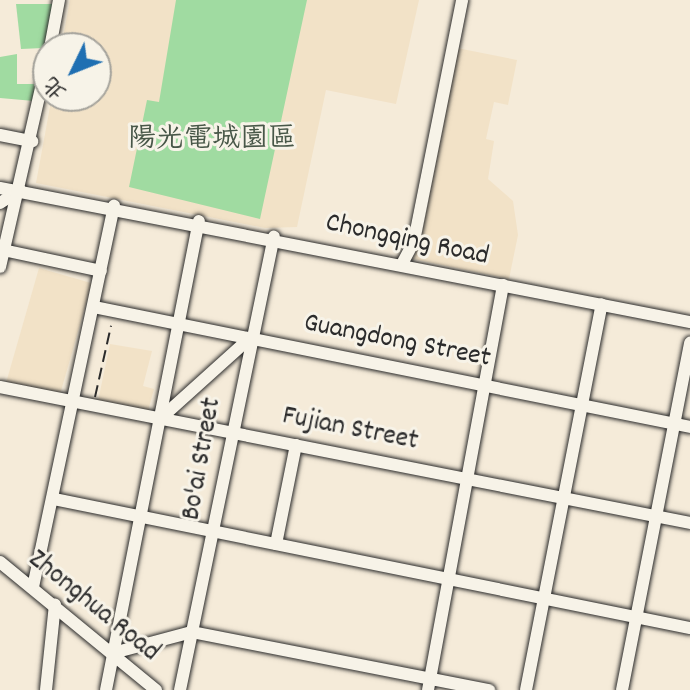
<!DOCTYPE html>
<meta charset="utf-8">
<style>
body{margin:0}
#map{position:relative;width:690px;height:690px;overflow:hidden;background:#f5ebd9;font-family:Dekko,"LXGW WenKai TC",sans-serif}
div>[style]{position:absolute}
[style*='--x']{left:calc(var(--x)*1px);top:calc(var(--y)*1px);width:calc(var(--w)*1px);rotate:calc(var(--a)*1deg)}
.built>*{inset:0;background:#f2e2c7;transform-origin:0 0}
.green>*{inset:0;background:#a0dba1}
.roads{filter:drop-shadow(0 0 2px #2b2b2b) drop-shadow(0 0 2px #2b2b2b)}
.minor>*{height:12px;margin:-6px;padding:0 6px;transform-origin:6px;border-radius:6px;background:#f7f3e8}
.rail>*{height:2px;margin-top:-1px;transform-origin:0;background:repeating-linear-gradient(90deg,#2b2b2b 0 12px,transparent 0 18px)}
span{translate:-50% -50%;white-space:nowrap;text-align:center;line-height:1.15;-webkit-text-stroke:6px #f7f3e8;paint-order:stroke}
.park-label{font-size:28px;color:#485748}
.street-label{font-size:28px;color:#2b2b2b}
.north{position:absolute;left:32px;top:32px;width:80px;height:80px;box-sizing:border-box;background:#f7f3e8;border:2px solid #a5a39c;border-radius:50%;rotate:227deg;font-size:22px;font-weight:700;line-height:32px;text-align:center;color:#2b2b2b}
.north::after{content:'';display:block;margin:auto;width:28px;height:36px;background:#1f6fb2;clip-path:polygon(50% 0,100% 100%,50% 72%,0 100%)}
</style>
<div id="map">
<div class="built">
<div style="clip-path:polygon(70px 0,419px 0,396px 104px,326px 90px,297px 227px,265px 228px,36px 183px,52px 96px,96px 96px,96px 48px,61px 48px)"></div>
<div style="clip-path:polygon(457px 48px,517px 60px,508px 105px,494px 102px,486px 139px,494px 141px,488px 179px,513px 201px,518px 235px,509px 279px,413px 259px)"></div>
<div style="left:39px;top:268px;width:55px;height:121px;rotate:16deg"></div>
<div style="clip-path:polygon(110px 344px,152px 351px,143px 386px,154px 389px,148px 411px,98px 401px)"></div>
</div>
<div class="green">
<div style="clip-path:polygon(176px 0,307px 0,260px 219px,129px 187px,147px 100px,159px 102px)"></div>
<div style="clip-path:polygon(16px 4px,55px 4px,43px 48px,21px 49px)"></div>
<div style="clip-path:polygon(17px 54px,17px 84px,35px 84px,34px 101px,0 98px,0 57px)"></div>
</div>
<div class="roads">
<div class="minor">
<div style="--x:50;--y:48;--w:49;--a:-79.4"></div>
<div style="--x:0;--y:135;--w:33;--a:11"></div>
<div style="--x:0;--y:188;--w:703;--a:10.99"></div>
<div style="--x:0;--y:203;--w:24;--a:-33"></div>
<div style="--x:3;--y:250;--w:100;--a:12.1"></div>
<div style="--x:402;--y:264;--w:26;--a:-62"></div>
<div style="--x:414;--y:241;--w:246;--a:-78.7"></div>
<div style="--x:0;--y:267;--w:215;--a:-77.1"></div>
<div style="--x:94;--y:307;--w:608;--a:11.38"></div>
<div style="--x:0;--y:387;--w:703;--a:11.15"></div>
<div style="--x:160;--y:419;--w:121;--a:-42"></div>
<div style="--x:54;--y:499;--w:649;--a:11.47"></div>
<div style="--x:276;--y:544;--w:101;--a:-78.6"></div>
<div style="--x:0;--y:562;--w:202;--a:39.4"></div>
<div style="--x:33;--y:587;--w:390;--a:-78"></div>
<div style="--x:113;--y:653;--w:82;--a:-14.9"></div>
<div style="--x:192;--y:632;--w:303;--a:11.1"></div>
<div style="--x:46;--y:690;--w:86;--a:-84"></div>
<div style="--x:106;--y:690;--w:478;--a:-78.8"></div>
<div style="--x:180;--y:690;--w:463;--a:-78.3"></div>
<div style="--x:428;--y:690;--w:412;--a:-79.5"></div>
<div style="--x:526;--y:690;--w:393;--a:-78.9"></div>
<div style="--x:622;--y:690;--w:354;--a:-78.9"></div>
</div>
</div>
<div class="rail">
<div style="--x:95;--y:397;--w:73;--a:-77.3"></div>
</div>
<div class="park-label">
<span style="left:212px;top:141px">陽光電城園區</span>
</div>
<div class="street-label">
<span style="left:407px;top:241px;rotate:12deg">Chongqing Road</span>
<span style="left:397px;top:342px;rotate:11deg">Guangdong Street</span>
<span style="left:350px;top:430px;rotate:11deg">Fujian Street</span>
<span style="left:203px;top:459px;rotate:-80deg">Bo'ai Street</span>
<span style="left:93px;top:607px;rotate:39deg">Zhonghua Road</span>
</div>
<div class="north">北</div>
</div>
